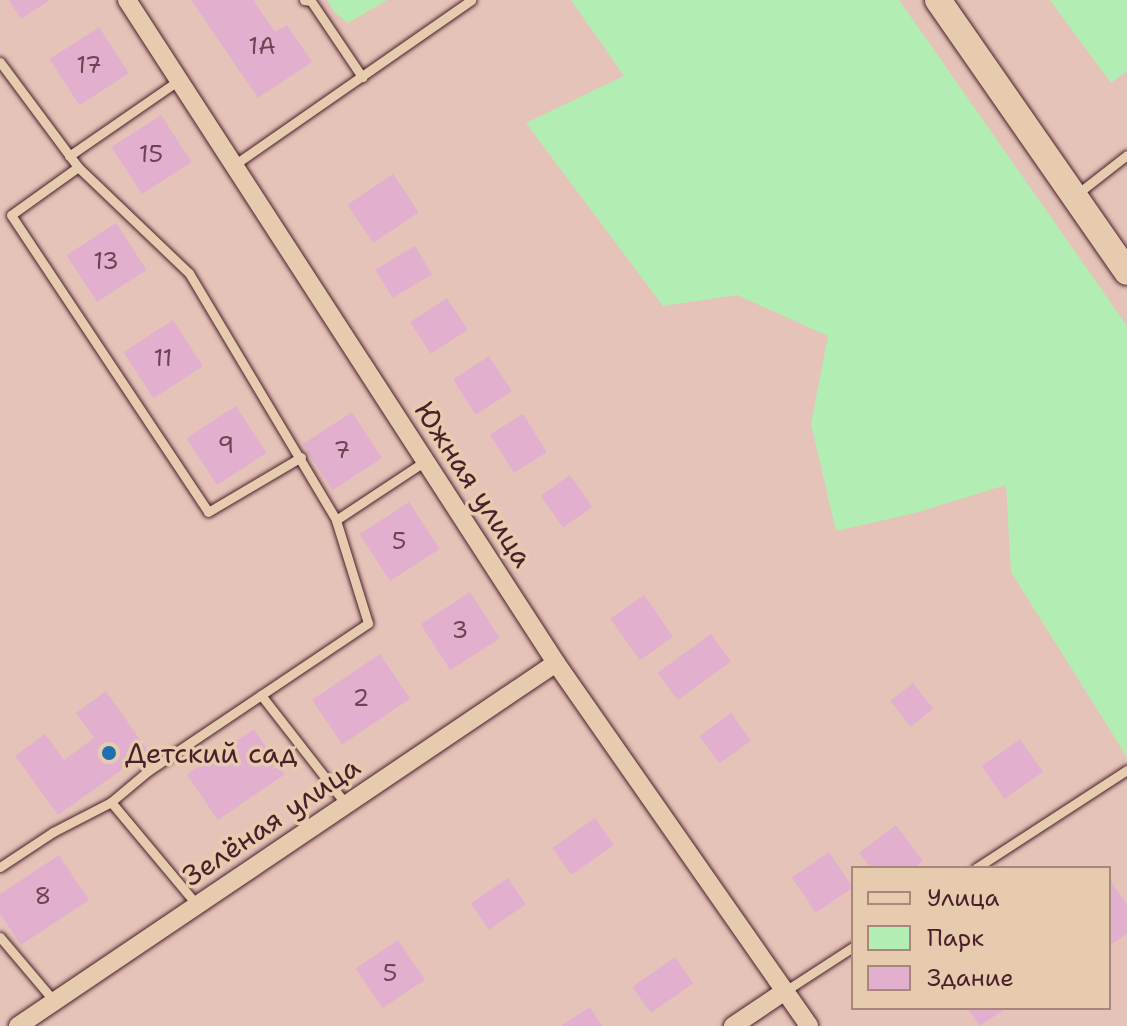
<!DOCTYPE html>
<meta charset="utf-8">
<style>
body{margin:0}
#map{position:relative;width:1127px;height:1026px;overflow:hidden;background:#e5c3b8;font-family:"Shantell Sans",sans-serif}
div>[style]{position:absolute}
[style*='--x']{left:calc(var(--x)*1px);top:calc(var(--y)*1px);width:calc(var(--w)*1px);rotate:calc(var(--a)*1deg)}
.green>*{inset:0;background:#b2eeb3}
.building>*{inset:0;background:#e2b0ce;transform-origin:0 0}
.roads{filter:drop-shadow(0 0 2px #4a1f2b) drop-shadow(0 0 2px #4a1f2b)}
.service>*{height:9px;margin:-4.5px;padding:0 4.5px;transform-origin:4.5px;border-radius:4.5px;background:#e6cbae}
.minor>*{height:18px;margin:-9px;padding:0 9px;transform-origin:9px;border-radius:9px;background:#e6cbae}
.secondary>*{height:26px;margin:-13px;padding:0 13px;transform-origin:13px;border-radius:13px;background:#e6cbae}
.dots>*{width:22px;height:22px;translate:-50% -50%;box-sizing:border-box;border:4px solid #e6cbae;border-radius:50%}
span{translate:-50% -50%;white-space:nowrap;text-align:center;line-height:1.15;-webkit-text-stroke:7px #e6cbae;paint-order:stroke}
.number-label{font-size:24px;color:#704354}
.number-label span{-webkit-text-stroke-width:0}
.street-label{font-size:28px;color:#4a1f2b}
.poi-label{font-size:28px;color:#4a1f2b}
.left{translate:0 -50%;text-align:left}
.legend{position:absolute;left:851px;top:866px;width:260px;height:144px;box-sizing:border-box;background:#e6cbae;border:2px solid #a8867a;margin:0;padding:10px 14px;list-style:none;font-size:24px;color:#4a1f2b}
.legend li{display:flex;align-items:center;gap:16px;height:40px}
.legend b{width:40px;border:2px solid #a8867a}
</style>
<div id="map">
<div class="green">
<div style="clip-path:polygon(327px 0,387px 0,348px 23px,335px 13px)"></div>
<div style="clip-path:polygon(571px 0,899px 0,1127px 326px,1127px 757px,1011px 572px,1006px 485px,915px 513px,836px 531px,811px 424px,828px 336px,737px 295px,663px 306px,526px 123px,624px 76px)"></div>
<div style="clip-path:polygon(1050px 0,1127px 0,1127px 71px,1111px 83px)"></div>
</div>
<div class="building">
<div style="clip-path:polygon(9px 0,50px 0,21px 19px)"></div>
<div style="clip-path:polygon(191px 0,253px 0,275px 32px,287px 25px,312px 62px,258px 98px)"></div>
<div style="left:99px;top:27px;width:55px;height:59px;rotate:57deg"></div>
<div style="left:161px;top:115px;width:56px;height:59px;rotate:57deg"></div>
<div style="left:393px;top:174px;width:46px;height:55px;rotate:56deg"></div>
<div style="left:116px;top:223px;width:56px;height:59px;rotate:57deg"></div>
<div style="left:415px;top:246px;width:33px;height:46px;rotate:59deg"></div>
<div style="left:447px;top:298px;width:38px;height:44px;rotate:57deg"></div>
<div style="left:173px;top:320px;width:55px;height:59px;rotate:57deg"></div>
<div style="left:489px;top:356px;width:42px;height:43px;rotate:57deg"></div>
<div style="left:236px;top:406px;width:56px;height:59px;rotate:57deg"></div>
<div style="left:352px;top:412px;width:55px;height:59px;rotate:57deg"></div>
<div style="left:523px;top:414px;width:45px;height:39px;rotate:58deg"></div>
<div style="left:570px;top:475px;width:39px;height:36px;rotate:55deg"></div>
<div style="left:409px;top:502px;width:56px;height:59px;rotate:57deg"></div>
<div style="left:470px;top:592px;width:55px;height:59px;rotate:57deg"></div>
<div style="left:644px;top:595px;width:51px;height:41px;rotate:55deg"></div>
<div style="left:711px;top:634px;width:34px;height:66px;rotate:54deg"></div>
<div style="left:380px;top:654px;width:54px;height:82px;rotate:56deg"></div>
<div style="left:913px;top:683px;width:33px;height:29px;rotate:52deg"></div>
<div style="clip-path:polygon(106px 691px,148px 751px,58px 815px,15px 756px,45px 734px,64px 760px,94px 738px,76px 713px)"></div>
<div style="left:731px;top:713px;width:34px;height:39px;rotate:54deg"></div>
<div style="left:254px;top:729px;width:55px;height:81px;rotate:56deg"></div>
<div style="left:1020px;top:739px;width:40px;height:47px;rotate:55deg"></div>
<div style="left:595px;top:818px;width:33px;height:52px;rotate:55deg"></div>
<div style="clip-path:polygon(896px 825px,923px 861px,914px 868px,871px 868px,859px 853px)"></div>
<div style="left:829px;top:852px;width:43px;height:45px;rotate:56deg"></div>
<div style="clip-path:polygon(59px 855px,89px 900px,21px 945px,0 914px,0 894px)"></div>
<div style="left:508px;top:878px;width:32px;height:45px;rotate:56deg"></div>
<div style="clip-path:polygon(1109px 878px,1127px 905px,1127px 934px,1109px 946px)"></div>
<div style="left:398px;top:940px;width:48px;height:51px;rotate:56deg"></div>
<div style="left:675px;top:957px;width:32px;height:52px;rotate:55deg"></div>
<div style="clip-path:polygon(590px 1007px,602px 1026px,561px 1026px)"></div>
<div style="clip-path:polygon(967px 1008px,1006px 1008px,980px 1026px)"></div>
</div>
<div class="roads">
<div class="service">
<div style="--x:304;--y:0;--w:7;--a:8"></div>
<div style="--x:311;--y:1;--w:92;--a:56.1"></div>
<div style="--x:0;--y:62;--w:131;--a:53.4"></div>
<div style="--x:78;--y:167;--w:153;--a:43.7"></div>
<div style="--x:189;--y:273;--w:287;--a:59.2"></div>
<div style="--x:69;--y:156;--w:134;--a:-34.6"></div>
<div style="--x:234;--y:165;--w:289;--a:-34.8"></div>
<div style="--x:78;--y:167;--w:82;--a:144.4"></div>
<div style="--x:11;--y:215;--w:356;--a:56.4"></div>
<div style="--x:208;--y:512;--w:108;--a:-30.6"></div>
<div style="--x:1077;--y:194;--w:63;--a:-38"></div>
<div style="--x:261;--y:695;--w:138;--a:52.1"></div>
<div style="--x:111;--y:802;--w:48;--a:-40"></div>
<div style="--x:148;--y:771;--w:265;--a:-33.9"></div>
<div style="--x:368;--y:623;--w:108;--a:-107.3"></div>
<div style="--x:336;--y:520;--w:107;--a:-33.5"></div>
<div style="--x:0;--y:867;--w:64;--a:-33.4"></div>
<div style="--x:53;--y:832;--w:65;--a:-27.3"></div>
<div style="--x:111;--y:802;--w:134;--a:50.1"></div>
<div style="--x:976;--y:868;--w:180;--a:-33"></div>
<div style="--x:0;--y:937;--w:84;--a:49.8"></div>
<div style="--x:785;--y:991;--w:81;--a:-32.9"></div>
</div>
<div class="minor">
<div style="--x:127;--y:0;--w:790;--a:57.09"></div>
<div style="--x:556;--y:663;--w:442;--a:55.1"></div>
<div style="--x:18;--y:1026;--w:649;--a:-34.01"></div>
<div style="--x:733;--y:1026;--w:63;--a:-33.9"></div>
</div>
<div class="secondary">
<div style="--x:938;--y:0;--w:331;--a:55.2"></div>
</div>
</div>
<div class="dots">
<div style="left:109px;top:753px;background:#1f6fb2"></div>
</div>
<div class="number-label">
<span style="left:262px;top:47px">1А</span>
<span style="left:89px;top:66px">17</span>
<span style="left:151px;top:155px">15</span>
<span style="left:106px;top:262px">13</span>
<span style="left:163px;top:359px">11</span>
<span style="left:226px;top:446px">9</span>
<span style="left:342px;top:451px">7</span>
<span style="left:399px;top:542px">5</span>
<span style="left:460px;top:631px">3</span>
<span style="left:361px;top:699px">2</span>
<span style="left:43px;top:897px">8</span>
<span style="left:390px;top:974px">5</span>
</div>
<div class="street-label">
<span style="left:474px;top:484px;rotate:57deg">Южная улица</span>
<span style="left:271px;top:821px;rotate:-34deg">Зелёная улица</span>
</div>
<div class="poi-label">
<span class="left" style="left:125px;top:753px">Детский сад</span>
</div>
<ul class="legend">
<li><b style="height:10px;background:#e6cbae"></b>Улица</li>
<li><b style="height:22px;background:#b2eeb3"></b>Парк</li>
<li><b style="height:22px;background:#e2b0ce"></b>Здание</li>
</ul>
</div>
